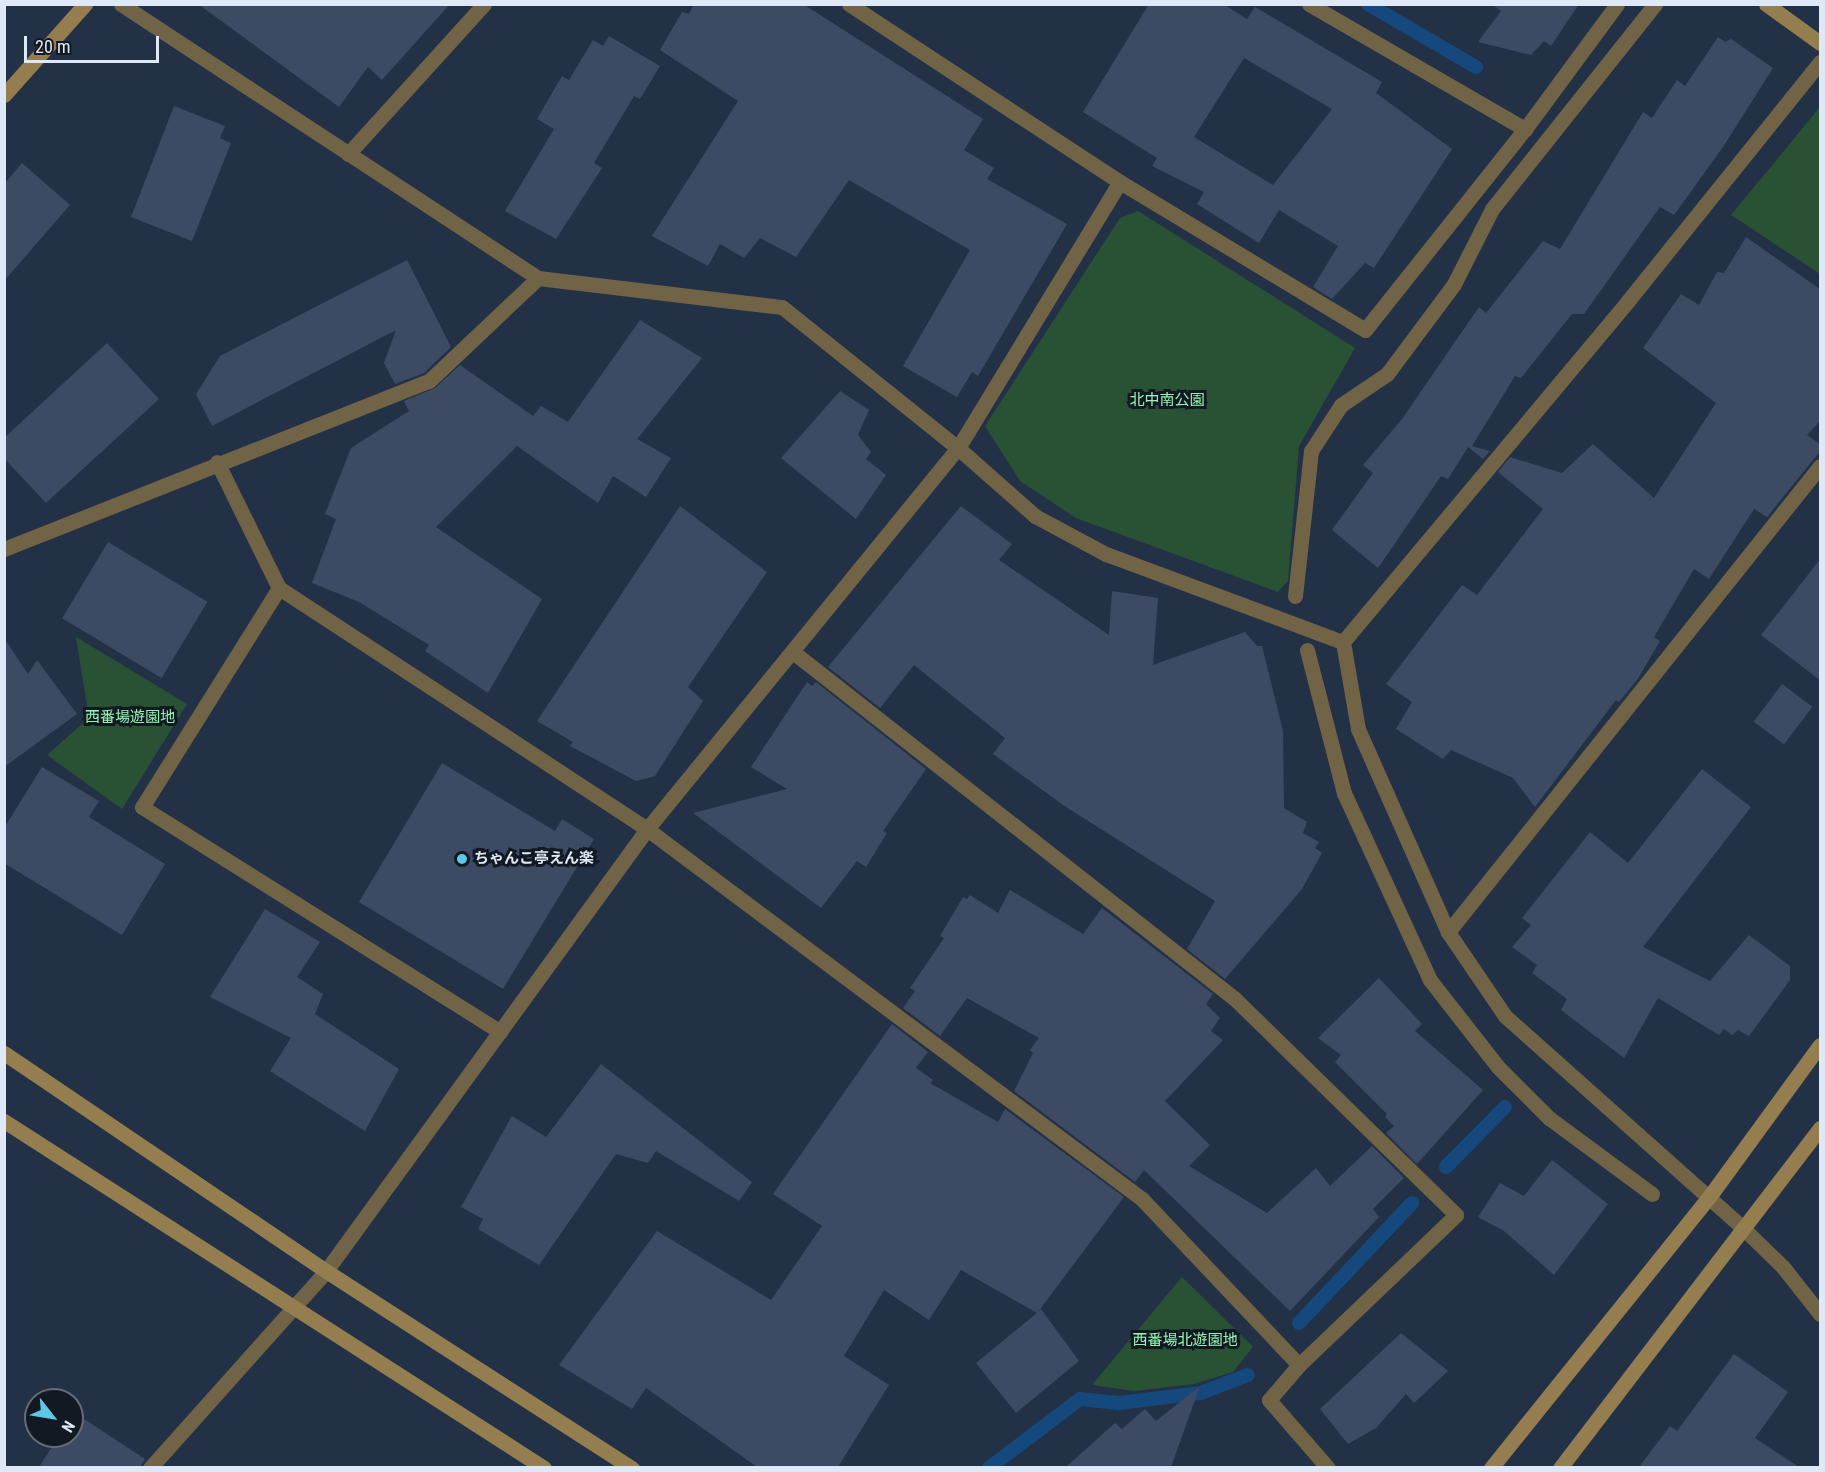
<!DOCTYPE html>
<meta charset="utf-8">
<style>
body{margin:0}
#map{position:relative;width:1825px;height:1472px;overflow:hidden;background:#233147;font-family:"Roboto Condensed","Noto Sans JP",sans-serif}
div>[style]{position:absolute}
[style*='--x']{left:calc(var(--x)*1px);top:calc(var(--y)*1px);width:calc(var(--w)*1px);rotate:calc(var(--a)*1deg)}
.green>*{inset:0;background:#295235}
.stream>*{height:14px;margin:-7px;padding:0 7px;transform-origin:7px;border-radius:7px;background:#15497d}
.building>*{inset:0;background:#3c4b63;transform-origin:0 0}
.street>*{height:15px;margin:-7.5px;padding:0 7.5px;transform-origin:7.5px;border-radius:7.5px;background:#706346}
.secondary>*{height:15px;margin:-7.5px;padding:0 7.5px;transform-origin:7.5px;border-radius:7.5px;background:#947e4f}
.dots>*{width:16px;height:16px;translate:-50% -50%;box-sizing:border-box;border:3px solid #131923;border-radius:50%}
span{translate:-50% -50%;white-space:nowrap;text-align:center;line-height:1.15;-webkit-text-stroke:6px #131923;paint-order:stroke}
.park-label{font-size:15px;color:#95f6b1}
.poi-label{font-size:15px;color:#dfe8f7;font-weight:700}
.left{translate:0 -50%;text-align:left}
.frame{position:absolute;inset:0;border:6px solid #dfe8f7;pointer-events:none}
.north{position:absolute;left:24px;top:1388px;width:60px;height:60px;box-sizing:border-box;background:#131923;border:2px solid #656c78;border-radius:50%;rotate:121deg;font-size:16px;font-weight:700;line-height:24px;text-align:center;color:#dfe8f7}
.north::after{content:'';display:block;margin:auto;width:21px;height:27px;background:#5bc8e6;clip-path:polygon(50% 0,100% 100%,50% 72%,0 100%)}
.scale{position:absolute;left:24px;top:36px;width:135px;height:27px;box-sizing:border-box;border:3px solid #dfe8f7;border-top:0;padding-left:8px;font-size:18px;line-height:21px;white-space:nowrap;color:#dfe8f7;-webkit-text-stroke:4px #131923;paint-order:stroke}
</style>
<div id="map">
<div class="green">
<div style="clip-path:polygon(1820px 107px,1820px 274px,1731px 215px)"></div>
<div style="clip-path:polygon(1138px 211px,1355px 348px,1299px 446px,1288px 581px,1278px 592px,1076px 518px,1020px 481px,985px 426px,1120px 218px)"></div>
<div style="clip-path:polygon(76px 637px,187px 704px,122px 809px,47px 755px,89px 718px)"></div>
<div style="clip-path:polygon(1182px 1277px,1253px 1347px,1233px 1372px,1194px 1384px,1134px 1391px,1092px 1385px)"></div>
</div>
<div class="stream">
<div style="--x:1368;--y:4;--w:125;--a:30.3"></div>
<div style="--x:1446;--y:1167;--w:84;--a:-45.5"></div>
<div style="--x:1299;--y:1323;--w:165;--a:-46.7"></div>
<div style="--x:989;--y:1468;--w:114;--a:-37.2"></div>
<div style="--x:1080;--y:1399;--w:39;--a:6"></div>
<div style="--x:1119;--y:1403;--w:83;--a:-7"></div>
<div style="--x:1201;--y:1393;--w:50;--a:-21"></div>
</div>
<div class="building">
<div style="clip-path:polygon(198px 4px,450px 4px,382px 80px,368px 67px,339px 107px)"></div>
<div style="clip-path:polygon(694px 4px,803px 4px,983px 119px,964px 150px,994px 168px,987px 179px,1067px 224px,978px 376px,972px 372px,957px 397px,903px 366px,970px 250px,849px 180px,796px 257px,760px 238px,744px 258px,720px 244px,708px 266px,652px 236px,738px 101px,660px 50px,682px 12px,689px 14px)"></div>
<div style="clip-path:polygon(evenodd,1149px 4px,1223px 4px,1247px 19px,1255px 7px,1382px 82px,1376px 93px,1452px 149px,1374px 268px,1365px 263px,1332px 299px,1313px 287px,1338px 246px,1279px 210px,1259px 243px,1197px 204px,1204px 192px,1152px 166px,1157px 158px,1083px 112px,1149px 4px,1244px 58px,1332px 109px,1273px 185px,1194px 137px,1244px 58px)"></div>
<div style="clip-path:polygon(1492px 4px,1579px 4px,1551px 46px,1544px 41px,1531px 55px,1478px 42px,1501px 11px)"></div>
<div style="clip-path:polygon(609px 36px,660px 66px,640px 99px,634px 96px,594px 163px,602px 168px,556px 239px,505px 211px,554px 129px,537px 119px,562px 76px,569px 80px,593px 40px,603px 46px)"></div>
<div style="clip-path:polygon(1718px 37px,1725px 42px,1731px 39px,1773px 68px,1723px 147px,1674px 215px,1660px 207px,1584px 314px,1572px 314px,1521px 378px,1515px 376px,1472px 446px,1490px 451px,1483px 459px,1468px 447px,1448px 479px,1441px 476px,1378px 568px,1332px 530px,1373px 473px,1363px 465px,1402px 419px,1479px 307px,1486px 313px,1543px 241px,1560px 249px,1643px 112px,1652px 118px,1677px 80px,1685px 86px)"></div>
<div style="clip-path:polygon(174px 106px,225px 126px,220px 138px,231px 143px,192px 241px,131px 217px)"></div>
<div style="clip-path:polygon(22px 163px,70px 205px,4px 281px,4px 184px)"></div>
<div style="clip-path:polygon(1746px 237px,1821px 290px,1821px 420px,1807px 435px,1821px 445px,1821px 450px,1767px 517px,1754px 509px,1709px 579px,1694px 569px,1654px 637px,1660px 641px,1637px 680px,1619px 702px,1616px 700px,1535px 807px,1513px 778px,1451px 750px,1443px 759px,1396px 729px,1412px 702px,1386px 684px,1462px 585px,1477px 595px,1543px 509px,1498px 472px,1510px 457px,1562px 473px,1593px 444px,1654px 498px,1716px 403px,1643px 348px,1681px 294px,1699px 305px,1717px 272px,1724px 273px)"></div>
<div style="clip-path:polygon(407px 260px,451px 347px,424px 373px,395px 384px,384px 363px,396px 330px,212px 426px,196px 394px,220px 356px)"></div>
<div style="clip-path:polygon(640px 320px,702px 358px,637px 439px,671px 458px,646px 497px,613px 476px,598px 503px,517px 446px,436px 527px,542px 599px,488px 693px,425px 651px,429px 645px,359px 602px,312px 583px,336px 519px,325px 514px,351px 448px,409px 411px,404px 401px,435px 388px,460px 365px,533px 416px,541px 406px,568px 422px)"></div>
<div style="clip-path:polygon(107px 343px,159px 399px,46px 503px,4px 458px,4px 438px)"></div>
<div style="clip-path:polygon(840px 391px,869px 410px,858px 435px,871px 452px,866px 459px,886px 475px,856px 519px,781px 458px)"></div>
<div style="clip-path:polygon(680px 506px,767px 572px,688px 687px,703px 701px,655px 776px,636px 781px,570px 746px,573px 742px,537px 721px)"></div>
<div style="clip-path:polygon(961px 506px,1012px 544px,999px 560px,1109px 635px,1112px 591px,1158px 598px,1153px 665px,1245px 632px,1257px 646px,1262px 646px,1283px 731px,1284px 808px,1307px 822px,1303px 833px,1319px 842px,1315px 848px,1322px 853px,1302px 889px,1225px 979px,1187px 949px,1215px 901px,1066px 807px,993px 754px,1005px 738px,914px 665px,880px 708px,828px 667px)"></div>
<div style="left:108px;top:542px;width:116px;height:89px;rotate:31deg"></div>
<div style="clip-path:polygon(1821px 558px,1821px 681px,1761px 635px)"></div>
<div style="clip-path:polygon(4px 638px,28px 674px,37px 660px,77px 714px,4px 767px)"></div>
<div style="clip-path:polygon(807px 682px,812px 686px,816px 682px,926px 769px,883px 831px,887px 833px,866px 867px,857px 861px,821px 908px,693px 813px,787px 789px,751px 767px)"></div>
<div style="left:1782px;top:684px;width:38px;height:47px;rotate:37deg"></div>
<div style="clip-path:polygon(442px 763px,555px 831px,562px 819px,594px 839px,503px 989px,359px 902px)"></div>
<div style="clip-path:polygon(42px 767px,99px 801px,89px 817px,165px 864px,122px 935px,4px 863px,4px 828px)"></div>
<div style="clip-path:polygon(1702px 769px,1751px 807px,1643px 947px,1710px 981px,1749px 935px,1790px 966px,1790px 980px,1749px 1036px,1738px 1030px,1732px 1035px,1724px 1029px,1719px 1035px,1658px 998px,1624px 1058px,1561px 1010px,1567px 999px,1532px 973px,1537px 965px,1512px 947px,1531px 925px,1522px 918px,1590px 832px,1628px 863px)"></div>
<div style="clip-path:polygon(1010px 890px,1083px 934px,1102px 908px,1213px 994px,1206px 1004px,1220px 1018px,1211px 1031px,1223px 1040px,1165px 1101px,1210px 1145px,1189px 1166px,1267px 1213px,1316px 1168px,1330px 1186px,1372px 1146px,1404px 1178px,1373px 1209px,1379px 1217px,1290px 1311px,1144px 1170px,1135px 1182px,1014px 1091px,1033px 1053px,1030px 1050px,1039px 1038px,967px 998px,940px 1036px,903px 1008px,915px 991px,910px 988px,944px 938px,940px 936px,963px 897px,967px 899px,970px 895px,998px 913px)"></div>
<div style="clip-path:polygon(265px 909px,320px 942px,297px 977px,323px 994px,315px 1014px,399px 1069px,365px 1131px,270px 1071px,291px 1038px,210px 997px)"></div>
<div style="clip-path:polygon(1379px 978px,1422px 1024px,1415px 1031px,1483px 1090px,1417px 1164px,1386px 1133px,1394px 1126px,1385px 1117px,1387px 1114px,1335px 1062px,1341px 1055px,1318px 1038px)"></div>
<div style="clip-path:polygon(892px 1024px,928px 1052px,916px 1068px,933px 1080px,930px 1083px,998px 1122px,1005px 1109px,1124px 1197px,1038px 1312px,1041px 1309px,1079px 1361px,1016px 1413px,976px 1363px,1037px 1313px,961px 1270px,929px 1320px,884px 1290px,844px 1356px,889px 1385px,838px 1467px,757px 1467px,646px 1388px,632px 1409px,559px 1365px,657px 1231px,771px 1300px,822px 1226px,773px 1194px)"></div>
<div style="clip-path:polygon(601px 1064px,752px 1182px,739px 1201px,656px 1151px,648px 1163px,616px 1154px,539px 1265px,478px 1229px,483px 1219px,461px 1207px,512px 1116px,546px 1137px)"></div>
<div style="clip-path:polygon(1552px 1160px,1608px 1204px,1554px 1275px,1504px 1231px,1478px 1217px,1500px 1183px,1524px 1196px)"></div>
<div style="clip-path:polygon(1401px 1333px,1448px 1371px,1414px 1403px,1406px 1394px,1376px 1428px,1348px 1444px,1320px 1409px)"></div>
<div style="clip-path:polygon(1734px 1354px,1788px 1392px,1755px 1438px,1799px 1467px,1639px 1467px,1670px 1426px,1677px 1431px)"></div>
<div style="clip-path:polygon(1200px 1386px,1171px 1467px,1066px 1467px,1115px 1423px,1122px 1429px,1145px 1409px,1156px 1421px)"></div>
<div style="clip-path:polygon(75px 1413px,145px 1459px,140px 1467px,39px 1467px,59px 1436px,72px 1436px)"></div>
</div>
<div class="street">
<div style="--x:849;--y:4;--w:324;--a:33.3"></div>
<div style="--x:1120;--y:182;--w:286;--a:31.1"></div>
<div style="--x:1365;--y:330;--w:257;--a:-51.5"></div>
<div style="--x:1525;--y:129;--w:155;--a:-53.6"></div>
<div style="--x:1309;--y:4;--w:250;--a:30.1"></div>
<div style="--x:1820;--y:62;--w:307;--a:128.8"></div>
<div style="--x:1628;--y:301;--w:444;--a:129.9"></div>
<div style="--x:1343;--y:642;--w:88;--a:80.2"></div>
<div style="--x:1358;--y:729;--w:222;--a:66.1"></div>
<div style="--x:1448;--y:932;--w:102;--a:55.8"></div>
<div style="--x:1505;--y:1016;--w:319;--a:41.7"></div>
<div style="--x:1743;--y:1228;--w:56;--a:44.3"></div>
<div style="--x:1783;--y:1267;--w:60;--a:51.8"></div>
<div style="--x:348;--y:154;--w:202;--a:-47.8"></div>
<div style="--x:538;--y:278;--w:246;--a:6.8"></div>
<div style="--x:782;--y:307;--w:226;--a:38.7"></div>
<div style="--x:958;--y:448;--w:311;--a:-58.7"></div>
<div style="--x:217;--y:462;--w:140;--a:63.8"></div>
<div style="--x:279;--y:588;--w:440;--a:33.2"></div>
<div style="--x:647;--y:829;--w:618;--a:36.78"></div>
<div style="--x:1142;--y:1199;--w:228;--a:46.6"></div>
<div style="--x:4;--y:549;--w:457;--a:-21.6"></div>
<div style="--x:429;--y:381;--w:150;--a:-43.4"></div>
<div style="--x:538;--y:278;--w:499;--a:-146.7"></div>
<div style="--x:279;--y:588;--w:258;--a:122"></div>
<div style="--x:142;--y:807;--w:423;--a:32.1"></div>
<div style="--x:1295;--y:596;--w:146;--a:-83.7"></div>
<div style="--x:1311;--y:451;--w:55;--a:-56.9"></div>
<div style="--x:1341;--y:405;--w:55;--a:-34"></div>
<div style="--x:1387;--y:374;--w:112;--a:-53.3"></div>
<div style="--x:1454;--y:284;--w:84;--a:-63.1"></div>
<div style="--x:1492;--y:209;--w:262;--a:-51.5"></div>
<div style="--x:1307;--y:650;--w:148;--a:75.5"></div>
<div style="--x:1344;--y:793;--w:206;--a:65.3"></div>
<div style="--x:1430;--y:980;--w:110;--a:52"></div>
<div style="--x:1498;--y:1067;--w:72;--a:45"></div>
<div style="--x:1549;--y:1118;--w:128;--a:36.4"></div>
<div style="--x:793;--y:652;--w:562;--a:38.13"></div>
<div style="--x:1235;--y:999;--w:309;--a:44.3"></div>
<div style="--x:1456;--y:1215;--w:217;--a:136.3"></div>
<div style="--x:1299;--y:1365;--w:46;--a:130.6"></div>
<div style="--x:1269;--y:1400;--w:90;--a:49.1"></div>
<div style="--x:1448;--y:932;--w:596;--a:-51.4"></div>
<div style="--x:150;--y:1468;--w:264;--a:-48.2"></div>
<div style="--x:326;--y:1271;--w:546;--a:-54.01"></div>
<div style="--x:647;--y:829;--w:492;--a:-50.8"></div>
<div style="--x:958;--y:448;--w:103;--a:41.4"></div>
<div style="--x:1035;--y:516;--w:81;--a:28.2"></div>
<div style="--x:1106;--y:554;--w:253;--a:20.4"></div>
</div>
<div class="secondary">
<div style="--x:1766;--y:4;--w:67;--a:35.8"></div>
<div style="--x:4;--y:95;--w:122;--a:-48.3"></div>
<div style="--x:4;--y:1053;--w:389;--a:34.1"></div>
<div style="--x:326;--y:1271;--w:364;--a:32.8"></div>
<div style="--x:4;--y:1121;--w:642;--a:32.72"></div>
<div style="--x:1491;--y:1468;--w:348;--a:-51.2"></div>
<div style="--x:1709;--y:1197;--w:188;--a:-53.9"></div>
<div style="--x:1560;--y:1468;--w:428;--a:-52.6"></div>
</div>
<div class="dots">
<div style="left:462px;top:859px;background:#5bc8e6"></div>
</div>
<div class="park-label">
<span style="left:1167px;top:401px">北中南公園</span>
<span style="left:130px;top:718px">西番場遊園地</span>
<span style="left:1185px;top:1341px">西番場北遊園地</span>
</div>
<div class="poi-label">
<span class="left" style="left:474px;top:859px">ちゃんこ亭えん楽</span>
</div>
<div class="frame"></div>
<div class="north">N</div>
<div class="scale">20 m</div>
</div>
